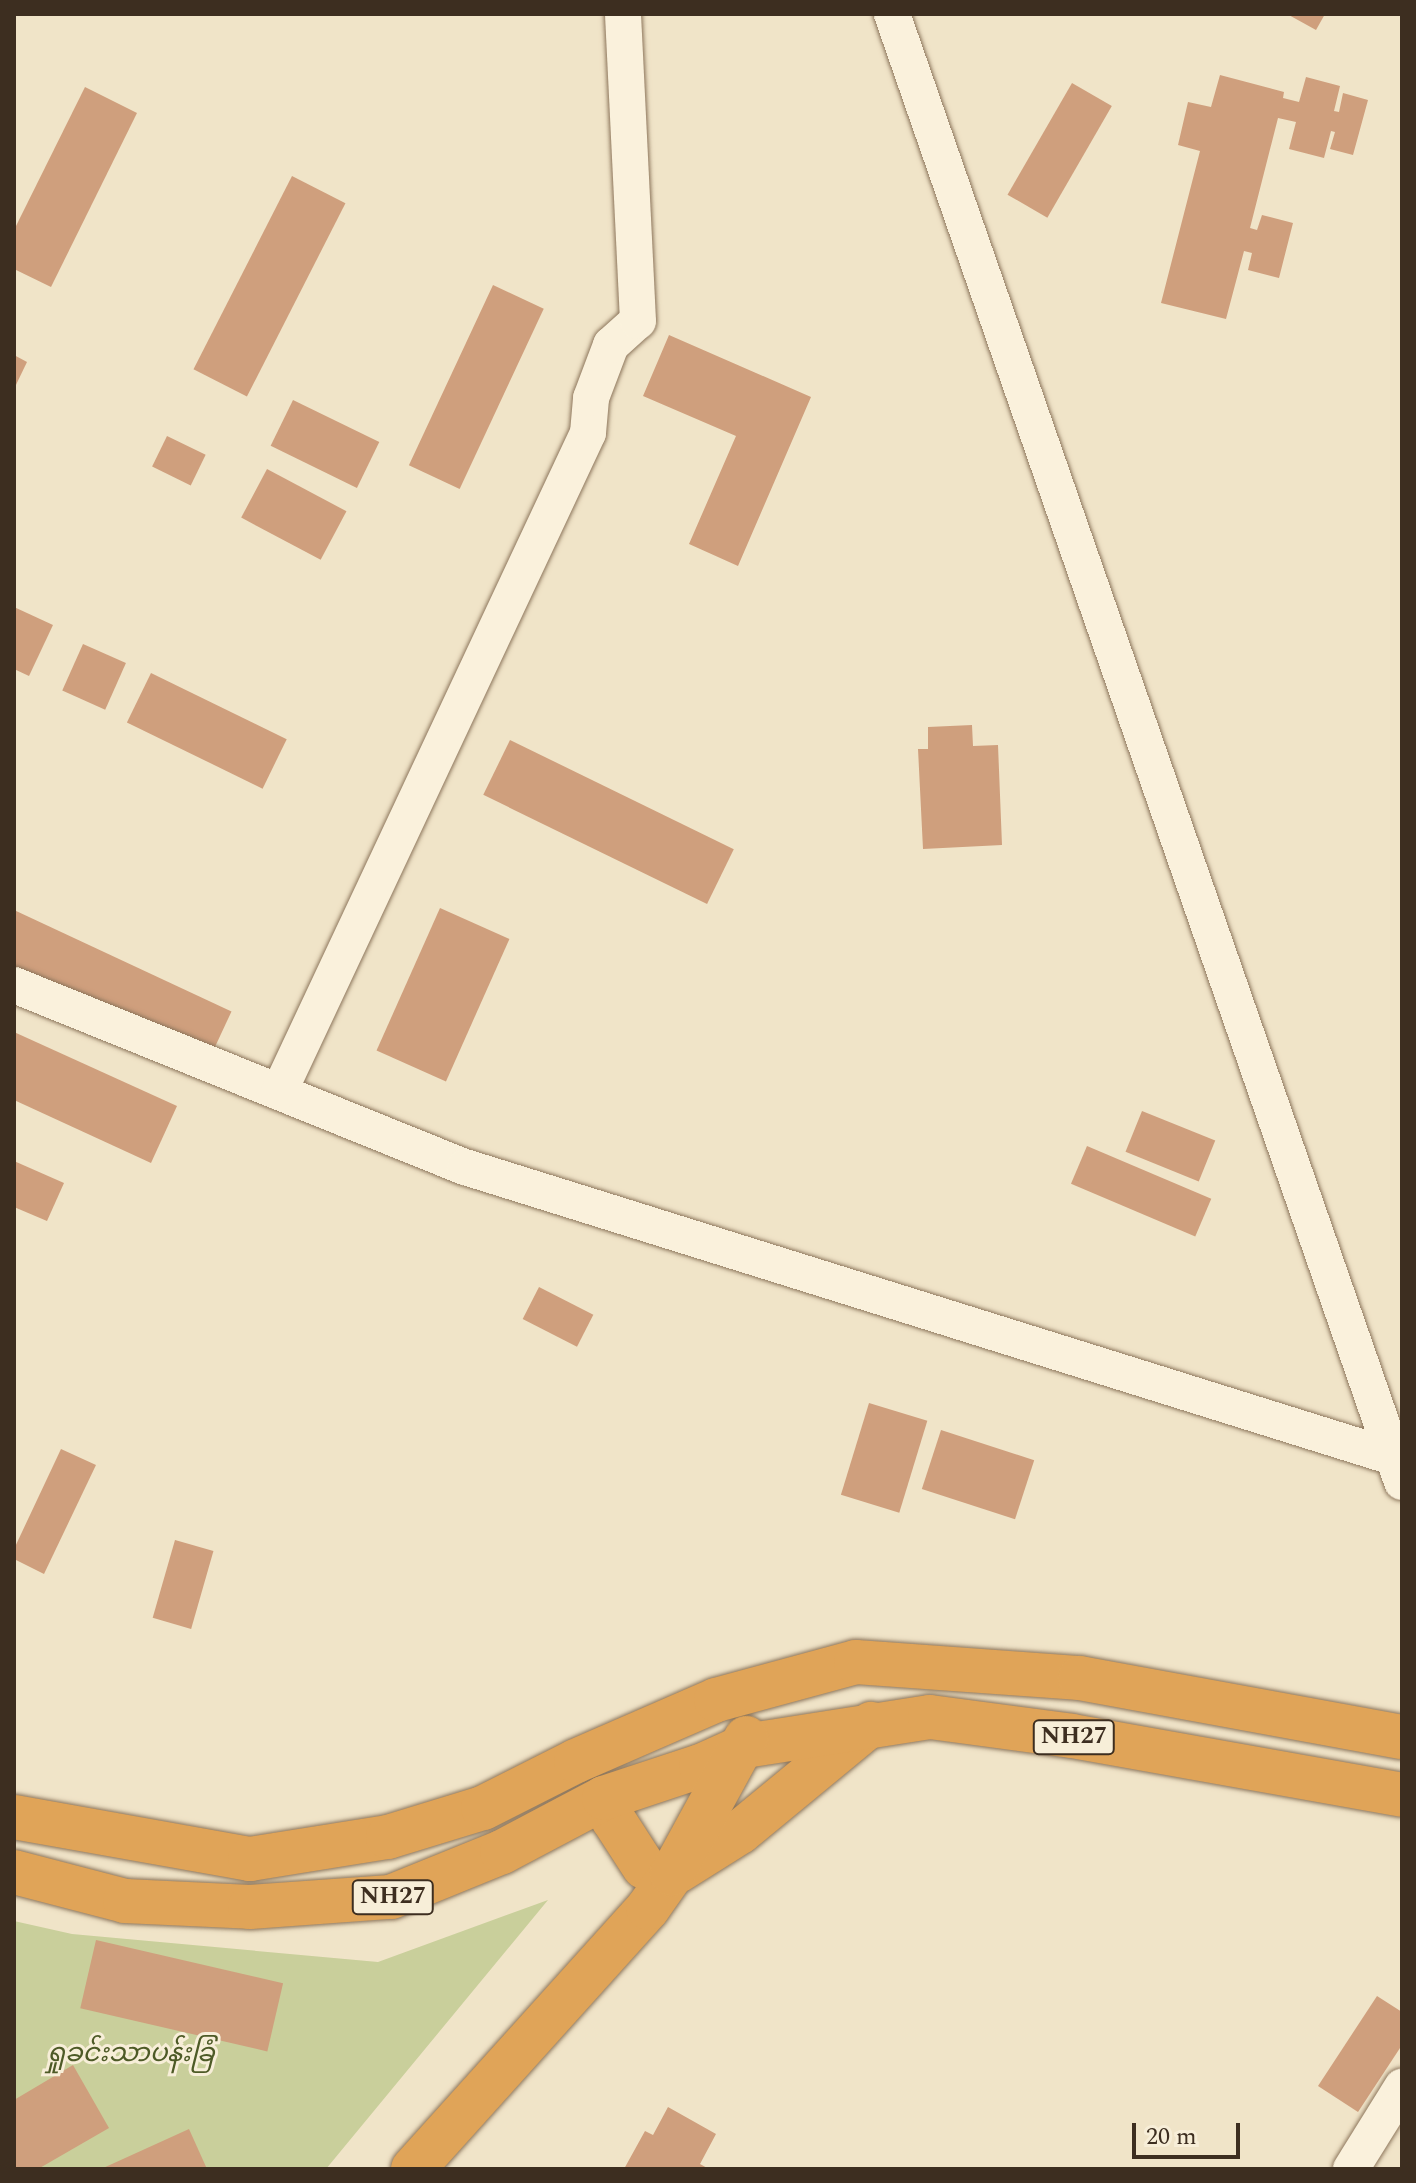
<!DOCTYPE html>
<meta charset="utf-8">
<style>
body{margin:0}
#map{position:relative;width:1416px;height:2183px;overflow:hidden;background:#f0e4c8;font-family:Spectral,"Noto Sans Myanmar",serif}
div>[style]{position:absolute}
[style*='--x']{left:calc(var(--x)*1px);top:calc(var(--y)*1px);width:calc(var(--w)*1px);rotate:calc(var(--a)*1deg)}
.green>*{inset:0;background:#c9cf9b}
.building>*{inset:0;background:#cf9f7d;transform-origin:0 0}
.roads{filter:drop-shadow(0 0 2px #8d765c) drop-shadow(0 0 2px #8d765c)}
.street>*{height:36px;margin:-18px;padding:0 18px;transform-origin:18px;border-radius:18px;background:#faf1dc}
.highway>*{height:44px;margin:-22px;padding:0 22px;transform-origin:22px;border-radius:22px;background:#e0a458}
span{translate:-50% -50%;white-space:nowrap;text-align:center;line-height:1.15;-webkit-text-stroke:6px #f7eed8;paint-order:stroke}
.shield-label span{padding:2px 6px;background:#f7eed8;border:2px solid;border-radius:6px;-webkit-text-stroke-width:0}
.shield-label{font-size:24px;color:#3d2e20;font-weight:700}
.park-label{font-size:26px;color:#4d5a26;font-style:italic}
.frame{position:absolute;inset:0;border:16px solid #3d2e20;pointer-events:none}
.scale{position:absolute;left:1132px;top:2123px;width:108px;height:36px;box-sizing:border-box;border:4px solid #3d2e20;border-top:0;padding-left:10px;font-size:24px;line-height:28px;white-space:nowrap;color:#3d2e20;-webkit-text-stroke:6px #f7eed8;paint-order:stroke}
</style>
<div id="map">
<div class="green">
<div style="clip-path:polygon(548px 1900px,326px 2169px,14px 2169px,14px 1921px,72px 1934px,378px 1962px)"></div>
</div>
<div class="building">
<div style="clip-path:polygon(1287px 14px,1325px 14px,1316px 30px)"></div>
<div style="clip-path:polygon(1220px 75px,1284px 92px,1283px 98px,1299px 102px,1306px 77px,1340px 86px,1334px 111px,1339px 112px,1343px 93px,1368px 100px,1353px 155px,1330px 149px,1335px 132px,1331px 131px,1324px 158px,1289px 149px,1296px 122px,1278px 118px,1250px 228px,1257px 230px,1262px 215px,1293px 223px,1279px 278px,1248px 270px,1252px 253px,1244px 251px,1226px 319px,1161px 303px,1200px 151px,1178px 145px,1188px 102px,1211px 107px)"></div>
<div style="left:1072px;top:83px;width:46px;height:129px;rotate:30deg"></div>
<div style="clip-path:polygon(85px 87px,137px 113px,51px 287px,14px 269px,14px 230px)"></div>
<div style="left:292px;top:176px;width:60px;height:217px;rotate:27deg"></div>
<div style="left:493px;top:285px;width:56px;height:199px;rotate:25deg"></div>
<div style="clip-path:polygon(669px 335px,811px 397px,738px 566px,689px 544px,736px 436px,643px 396px)"></div>
<div style="clip-path:polygon(14px 355px,27px 362px,14px 389px)"></div>
<div style="left:293px;top:400px;width:96px;height:51px;rotate:26deg"></div>
<div style="left:167px;top:436px;width:43px;height:34px;rotate:26deg"></div>
<div style="left:267px;top:469px;width:90px;height:55px;rotate:28deg"></div>
<div style="clip-path:polygon(14px 607px,53px 625px,29px 676px,14px 669px)"></div>
<div style="left:83px;top:644px;width:47px;height:51px;rotate:24deg"></div>
<div style="left:151px;top:673px;width:151px;height:55px;rotate:26deg"></div>
<div style="clip-path:polygon(972px 725px,973px 746px,998px 745px,1002px 845px,923px 849px,918px 749px,928px 749px,928px 727px)"></div>
<div style="left:510px;top:740px;width:249px;height:61px;rotate:26deg"></div>
<div style="left:440px;top:908px;width:76px;height:156px;rotate:24deg"></div>
<div style="left:14px;top:910px;width:240px;height:53px;rotate:25deg"></div>
<div style="clip-path:polygon(14px 1032px,177px 1106px,151px 1163px,14px 1100px)"></div>
<div style="left:1142px;top:1111px;width:79px;height:44px;rotate:22deg"></div>
<div style="left:1087px;top:1146px;width:135px;height:41px;rotate:23deg"></div>
<div style="clip-path:polygon(14px 1161px,64px 1183px,47px 1221px,14px 1207px)"></div>
<div style="left:539px;top:1287px;width:61px;height:36px;rotate:27deg"></div>
<div style="left:869px;top:1403px;width:61px;height:96px;rotate:17deg"></div>
<div style="left:941px;top:1430px;width:98px;height:62px;rotate:18deg"></div>
<div style="clip-path:polygon(61px 1449px,96px 1465px,44px 1574px,14px 1559px,14px 1549px)"></div>
<div style="left:175px;top:1540px;width:40px;height:81px;rotate:16deg"></div>
<div style="left:96px;top:1940px;width:192px;height:70px;rotate:13deg"></div>
<div style="clip-path:polygon(1377px 1996px,1402px 2012px,1402px 2045px,1358px 2112px,1318px 2086px)"></div>
<div style="clip-path:polygon(73px 2065px,109px 2128px,38px 2169px,14px 2169px,14px 2100px)"></div>
<div style="clip-path:polygon(668px 2107px,716px 2134px,700px 2164px,709px 2169px,624px 2169px,645px 2131px,653px 2135px)"></div>
<div style="clip-path:polygon(189px 2129px,207px 2169px,101px 2169px)"></div>
</div>
<div class="roads">
<div class="street">
<div style="--x:892;--y:14;--w:1554;--a:70.84"></div>
<div style="--x:14;--y:985;--w:486;--a:22"></div>
<div style="--x:465;--y:1167;--w:982;--a:17.36"></div>
<div style="--x:279;--y:1092;--w:728;--a:-64.88"></div>
<div style="--x:588;--y:433;--w:35;--a:-85"></div>
<div style="--x:591;--y:398;--w:57;--a:-69.3"></div>
<div style="--x:611;--y:345;--w:36;--a:-42"></div>
<div style="--x:638;--y:321;--w:307;--a:-92.8"></div>
<div style="--x:1351;--y:2169;--w:97;--a:-58.1"></div>
</div>
<div class="highway">
<div style="--x:604;--y:1798;--w:23;--a:67"></div>
<div style="--x:613;--y:1819;--w:57;--a:57.1"></div>
<div style="--x:14;--y:1817;--w:240;--a:10.1"></div>
<div style="--x:250;--y:1859;--w:140;--a:-9.1"></div>
<div style="--x:388;--y:1837;--w:99;--a:-17"></div>
<div style="--x:483;--y:1808;--w:104;--a:-26.8"></div>
<div style="--x:576;--y:1761;--w:153;--a:-23.5"></div>
<div style="--x:716;--y:1700;--w:145;--a:-15.2"></div>
<div style="--x:856;--y:1662;--w:225;--a:4.1"></div>
<div style="--x:1080;--y:1678;--w:327;--a:10.4"></div>
<div style="--x:678;--y:1871;--w:73;--a:-32.2"></div>
<div style="--x:740;--y:1832;--w:170;--a:-39.5"></div>
<div style="--x:14;--y:1872;--w:115;--a:14.6"></div>
<div style="--x:125;--y:1901;--w:125;--a:2.7"></div>
<div style="--x:250;--y:1907;--w:141;--a:-4.1"></div>
<div style="--x:391;--y:1897;--w:120;--a:-22.1"></div>
<div style="--x:502;--y:1852;--w:115;--a:-27.9"></div>
<div style="--x:604;--y:1798;--w:102;--a:-18.3"></div>
<div style="--x:701;--y:1766;--w:48;--a:-24.4"></div>
<div style="--x:745;--y:1746;--w:187;--a:-8.9"></div>
<div style="--x:930;--y:1717;--w:143;--a:7.6"></div>
<div style="--x:1072;--y:1736;--w:335;--a:10.1"></div>
<div style="--x:413;--y:2169;--w:351;--a:-48"></div>
<div style="--x:648;--y:1908;--w:42;--a:-54.8"></div>
<div style="--x:672;--y:1874;--w:155;--a:-61.4"></div>
</div>
</div>
<div class="shield-label">
<span style="left:1074px;top:1737px">NH27</span>
<span style="left:393px;top:1897px">NH27</span>
</div>
<div class="park-label">
<span style="left:130px;top:2054px">ရှုခင်းသာပန်းခြံ</span>
</div>
<div class="frame"></div>
<div class="scale">20 m</div>
</div>
